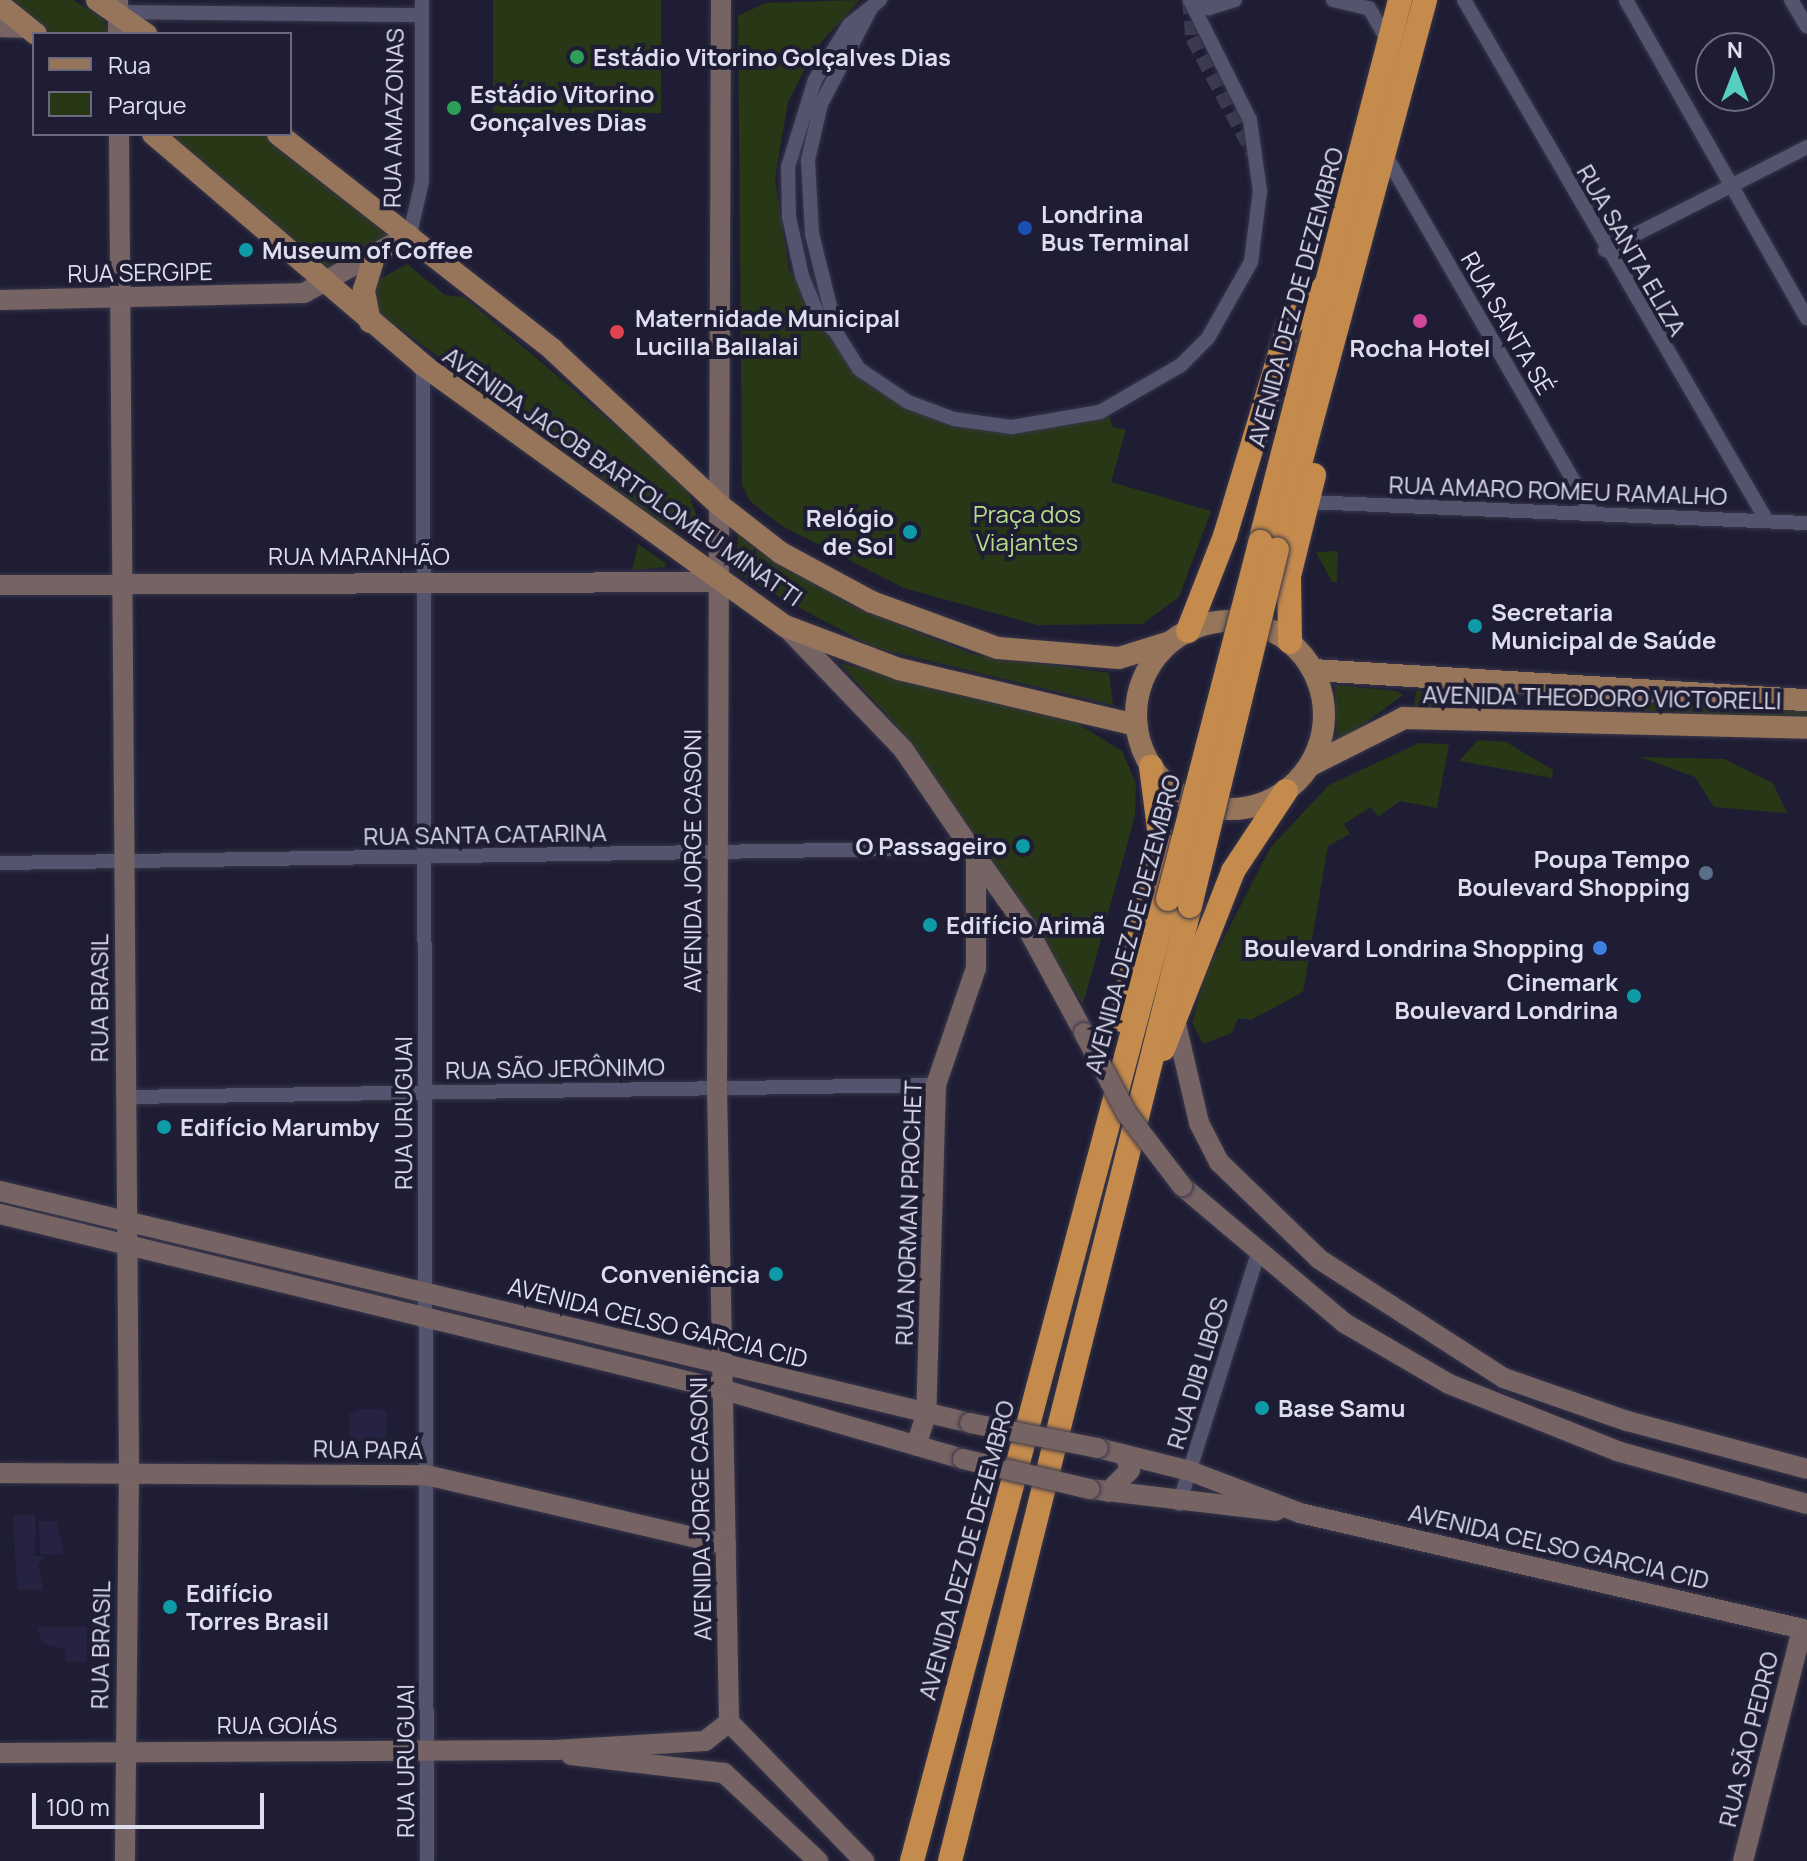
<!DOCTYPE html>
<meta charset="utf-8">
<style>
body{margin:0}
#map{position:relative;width:1807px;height:1861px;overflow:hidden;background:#1e1d34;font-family:Manrope,sans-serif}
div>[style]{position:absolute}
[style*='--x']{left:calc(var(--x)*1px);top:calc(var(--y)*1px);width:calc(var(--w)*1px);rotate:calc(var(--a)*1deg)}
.built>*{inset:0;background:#252341}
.green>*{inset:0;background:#283716;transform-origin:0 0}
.street-tunnel>*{height:14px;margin-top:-7px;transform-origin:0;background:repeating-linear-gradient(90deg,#3b3a50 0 14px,transparent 0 21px)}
.roads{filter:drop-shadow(0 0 2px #383649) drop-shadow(0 0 2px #383649)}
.street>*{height:14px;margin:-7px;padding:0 7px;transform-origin:7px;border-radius:7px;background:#54546f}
.secondary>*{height:20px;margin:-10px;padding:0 10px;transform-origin:10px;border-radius:10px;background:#766465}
.primary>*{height:22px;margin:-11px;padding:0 11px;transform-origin:11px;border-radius:11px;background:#97755b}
.primary>.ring{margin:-11px;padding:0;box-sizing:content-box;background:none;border:22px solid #97755b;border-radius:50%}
.highway>*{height:24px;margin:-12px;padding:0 12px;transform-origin:12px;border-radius:12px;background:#c48b4d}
.bridges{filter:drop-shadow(0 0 2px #383649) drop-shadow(0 0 2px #383649)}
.secondary-bridge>*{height:20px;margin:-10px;padding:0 10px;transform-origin:10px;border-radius:10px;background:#766465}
.highway-bridge>*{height:24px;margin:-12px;padding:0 12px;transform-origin:12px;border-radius:12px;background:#c48b4d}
.dots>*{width:22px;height:22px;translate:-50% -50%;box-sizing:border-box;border:4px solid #1e1d34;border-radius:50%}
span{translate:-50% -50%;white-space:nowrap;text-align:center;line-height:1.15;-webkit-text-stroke:8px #1e1d34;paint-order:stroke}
.poi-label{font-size:24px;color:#dedeee;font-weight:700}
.left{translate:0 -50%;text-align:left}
.right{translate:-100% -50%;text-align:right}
.street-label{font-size:24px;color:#dedeee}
.park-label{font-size:24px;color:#b6dc89}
.legend{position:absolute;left:32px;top:32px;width:260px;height:104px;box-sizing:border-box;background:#1e1d34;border:2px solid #6b6a7e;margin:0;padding:10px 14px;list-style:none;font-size:24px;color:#dedeee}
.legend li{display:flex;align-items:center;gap:16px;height:40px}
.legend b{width:40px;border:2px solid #6b6a7e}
.north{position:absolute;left:1695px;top:32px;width:80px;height:80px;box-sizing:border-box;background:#1e1d34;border:2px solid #6b6a7e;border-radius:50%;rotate:0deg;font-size:22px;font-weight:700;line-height:32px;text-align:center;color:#dedeee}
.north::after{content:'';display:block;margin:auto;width:28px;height:36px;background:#57cec2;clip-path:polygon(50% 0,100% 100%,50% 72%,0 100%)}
.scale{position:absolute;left:32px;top:1793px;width:232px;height:36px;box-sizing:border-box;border:4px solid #dedeee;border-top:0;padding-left:10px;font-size:24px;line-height:28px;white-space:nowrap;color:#dedeee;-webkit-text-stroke:6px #1e1d34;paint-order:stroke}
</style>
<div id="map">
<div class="built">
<div style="clip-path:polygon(358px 1409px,387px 1410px,386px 1442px,349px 1441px,349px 1415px)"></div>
<div style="clip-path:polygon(35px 1514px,35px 1554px,23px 1555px,45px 1556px,38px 1565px,44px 1590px,17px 1590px,13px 1515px)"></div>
<div style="clip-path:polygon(39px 1521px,57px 1521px,64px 1554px,40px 1554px)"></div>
<div style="clip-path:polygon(37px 1627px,87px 1627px,87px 1662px,66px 1662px,66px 1650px,42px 1643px)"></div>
</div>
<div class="green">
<div style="clip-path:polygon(3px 0,73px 0,102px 17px,109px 34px,48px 34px)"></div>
<div style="left:493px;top:0;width:168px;height:113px"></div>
<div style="clip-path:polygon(860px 0,816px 48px,788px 102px,775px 178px,789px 270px,843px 355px,876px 388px,1015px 432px,1109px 416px,1113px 427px,1126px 430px,1111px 482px,1211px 511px,1179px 597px,1142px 624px,1037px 625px,904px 588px,782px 526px,750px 501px,742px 485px,738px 16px,765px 3px)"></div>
<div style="clip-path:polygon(163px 134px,270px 134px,395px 236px,331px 273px)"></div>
<div style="clip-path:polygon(407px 264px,445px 295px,464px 297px,686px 485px,698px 520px,672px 531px,377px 311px,375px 282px)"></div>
<div style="clip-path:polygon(738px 533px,844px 602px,972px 654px,1109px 673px,1113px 705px,872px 647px,736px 573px)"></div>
<div style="clip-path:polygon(638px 544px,667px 564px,665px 567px,632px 570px)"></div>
<div style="clip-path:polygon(1338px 551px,1337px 582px,1332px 582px,1316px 552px)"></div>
<div style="clip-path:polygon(839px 663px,1070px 719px,1122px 751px,1136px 783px,1135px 816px,1083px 1004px,892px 720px)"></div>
<div style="clip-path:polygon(1335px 685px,1397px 691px,1403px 695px,1337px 744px)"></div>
<div style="clip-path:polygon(1416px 691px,1514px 696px,1519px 702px,1414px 707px)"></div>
<div style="clip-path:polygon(1547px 698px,1807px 708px,1807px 719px,1542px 706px)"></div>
<div style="clip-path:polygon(1478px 740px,1506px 742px,1553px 770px,1552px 778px,1459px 761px)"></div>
<div style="clip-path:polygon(1419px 743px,1449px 744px,1437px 808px,1400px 801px,1378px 817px,1371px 807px,1344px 824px,1350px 834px,1328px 846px,1303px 992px,1251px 1020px,1238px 1018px,1232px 1033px,1203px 1044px,1192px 1023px,1205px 975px,1270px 848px,1329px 785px)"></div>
<div style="clip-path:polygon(1640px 757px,1724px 759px,1773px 783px,1787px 813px,1714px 807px,1695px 777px)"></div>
</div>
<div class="street-tunnel">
<div style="--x:1189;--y:0;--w:38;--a:85"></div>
<div style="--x:1192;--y:38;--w:137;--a:62.1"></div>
</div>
<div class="roads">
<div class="street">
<div style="--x:1190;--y:0;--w:21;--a:23"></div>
<div style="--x:1209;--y:8;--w:27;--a:-17"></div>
<div style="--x:1333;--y:0;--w:37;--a:13"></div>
<div style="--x:1369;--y:8;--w:38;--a:60"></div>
<div style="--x:1464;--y:0;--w:603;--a:59.82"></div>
<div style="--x:1626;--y:0;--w:366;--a:60.4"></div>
<div style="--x:1791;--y:0;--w:31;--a:59"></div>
<div style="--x:871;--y:8;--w:108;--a:117.5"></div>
<div style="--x:821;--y:104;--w:57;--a:103.1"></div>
<div style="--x:808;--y:160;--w:74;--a:86.9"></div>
<div style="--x:812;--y:234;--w:103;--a:76"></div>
<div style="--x:837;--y:334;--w:41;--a:57.8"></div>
<div style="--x:859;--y:369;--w:59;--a:34"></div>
<div style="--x:908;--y:402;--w:49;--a:20.3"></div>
<div style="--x:954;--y:419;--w:59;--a:7.9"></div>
<div style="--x:1012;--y:427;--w:89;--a:-9.7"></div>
<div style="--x:1100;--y:412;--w:94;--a:-30.1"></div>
<div style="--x:1181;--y:365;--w:38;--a:-45"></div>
<div style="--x:1208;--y:338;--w:87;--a:-60.5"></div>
<div style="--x:1251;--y:262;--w:72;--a:-82.8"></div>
<div style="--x:1260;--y:191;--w:72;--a:-98"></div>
<div style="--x:1250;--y:120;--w:134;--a:-116.6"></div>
<div style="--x:118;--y:12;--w:304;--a:0.6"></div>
<div style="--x:1386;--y:156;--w:412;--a:60"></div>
<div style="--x:410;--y:234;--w:54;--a:-77.2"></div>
<div style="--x:422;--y:181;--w:181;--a:-90"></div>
<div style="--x:1605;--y:250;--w:227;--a:-27"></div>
<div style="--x:837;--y:333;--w:26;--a:-137"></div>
<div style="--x:818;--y:315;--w:42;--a:-112.3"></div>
<div style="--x:802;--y:276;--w:60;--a:-102.4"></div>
<div style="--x:789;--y:217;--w:50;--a:-91.1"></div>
<div style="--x:788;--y:167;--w:91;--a:-72.8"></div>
<div style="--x:815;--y:80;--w:65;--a:-58.3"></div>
<div style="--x:849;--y:25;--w:40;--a:-39"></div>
<div style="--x:423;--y:365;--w:1496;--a:89.85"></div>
<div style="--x:1307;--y:502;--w:500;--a:2.41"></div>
<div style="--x:0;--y:863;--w:971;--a:-0.89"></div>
<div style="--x:126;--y:1097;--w:810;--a:-0.85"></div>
<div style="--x:1179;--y:1504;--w:260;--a:-72.5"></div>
</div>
<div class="secondary">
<div style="--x:118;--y:0;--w:34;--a:90"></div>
<div style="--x:721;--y:0;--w:1089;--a:90.21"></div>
<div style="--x:717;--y:1089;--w:633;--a:88.91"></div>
<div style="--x:0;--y:27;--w:29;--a:2"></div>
<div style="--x:119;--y:134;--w:1338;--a:89.57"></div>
<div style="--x:129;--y:1472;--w:389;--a:90.6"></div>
<div style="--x:0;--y:300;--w:304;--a:-1.3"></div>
<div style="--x:304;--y:293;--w:121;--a:-29.1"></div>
<div style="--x:0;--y:585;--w:718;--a:-0.24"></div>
<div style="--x:785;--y:626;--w:170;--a:46.2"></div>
<div style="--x:903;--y:749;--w:130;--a:55.7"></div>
<div style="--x:976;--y:856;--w:112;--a:90"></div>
<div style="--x:976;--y:968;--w:124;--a:108.9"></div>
<div style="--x:936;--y:1085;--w:330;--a:91.7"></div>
<div style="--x:926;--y:1415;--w:32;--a:108"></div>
<div style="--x:978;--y:859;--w:85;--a:54.6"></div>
<div style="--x:1027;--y:928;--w:119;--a:61.5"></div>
<div style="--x:1176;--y:1024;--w:102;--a:76.9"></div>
<div style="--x:1199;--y:1123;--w:44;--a:62.9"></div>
<div style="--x:1219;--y:1162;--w:139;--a:44.1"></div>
<div style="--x:1319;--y:1259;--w:220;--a:32.8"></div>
<div style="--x:1504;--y:1378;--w:130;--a:19.3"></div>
<div style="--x:1627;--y:1421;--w:186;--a:14.9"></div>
<div style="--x:1182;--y:1186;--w:214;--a:40.1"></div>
<div style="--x:1346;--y:1324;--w:119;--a:30.2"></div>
<div style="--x:1449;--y:1384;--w:181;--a:21.7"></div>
<div style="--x:1617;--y:1451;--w:197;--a:15.6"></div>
<div style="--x:0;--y:1191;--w:997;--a:13.45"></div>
<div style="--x:0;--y:1214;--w:745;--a:13.66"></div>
<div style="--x:724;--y:1390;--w:249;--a:16.1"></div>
<div style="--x:1098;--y:1448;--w:95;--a:14"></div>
<div style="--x:1190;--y:1471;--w:118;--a:20.9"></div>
<div style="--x:1300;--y:1513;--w:520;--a:12.99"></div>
<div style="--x:0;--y:1473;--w:426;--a:0.3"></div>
<div style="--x:426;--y:1475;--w:308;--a:13.1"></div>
<div style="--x:1090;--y:1489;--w:187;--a:6.7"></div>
<div style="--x:1108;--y:1492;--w:31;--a:-45"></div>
<div style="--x:1130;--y:1470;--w:16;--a:-108"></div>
<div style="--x:729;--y:1722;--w:194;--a:45.8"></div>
<div style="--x:0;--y:1753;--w:555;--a:-0.31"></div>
<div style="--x:555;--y:1750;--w:150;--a:-3.4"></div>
<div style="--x:705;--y:1741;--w:31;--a:-38"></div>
<div style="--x:571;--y:1755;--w:154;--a:6.7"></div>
<div style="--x:724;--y:1773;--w:129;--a:43.1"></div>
<div style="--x:1743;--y:1861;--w:239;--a:-75.7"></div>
</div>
<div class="primary">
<div style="--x:97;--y:0;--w:60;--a:34.8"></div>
<div style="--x:0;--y:5;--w:46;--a:38.9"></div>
<div style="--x:153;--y:134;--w:355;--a:40.5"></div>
<div style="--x:423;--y:365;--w:446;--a:35.8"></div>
<div style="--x:785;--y:626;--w:122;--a:20.7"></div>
<div style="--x:899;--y:669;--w:244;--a:13.3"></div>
<div style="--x:278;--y:134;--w:350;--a:38.1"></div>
<div style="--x:553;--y:350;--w:226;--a:43"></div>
<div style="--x:718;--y:504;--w:80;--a:37.9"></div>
<div style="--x:781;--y:553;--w:103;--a:28.3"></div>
<div style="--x:872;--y:602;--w:134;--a:20.1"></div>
<div style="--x:998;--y:648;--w:121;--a:4.7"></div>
<div style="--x:1119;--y:658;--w:53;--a:-17.4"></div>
<div style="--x:370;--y:322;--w:33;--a:-101"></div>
<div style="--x:364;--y:290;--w:30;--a:-73"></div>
<div class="ring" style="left:1136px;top:621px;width:166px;height:166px"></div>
<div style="--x:1313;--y:670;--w:495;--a:3.5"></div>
<div style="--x:1311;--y:765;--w:104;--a:-26.8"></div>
<div style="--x:1404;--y:718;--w:403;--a:1.4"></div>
</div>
<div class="highway">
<div style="--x:1260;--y:542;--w:560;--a:-75.52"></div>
<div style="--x:1277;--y:549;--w:569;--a:-74.91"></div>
<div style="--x:1188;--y:631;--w:102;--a:-68.7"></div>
<div style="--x:1225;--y:536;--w:218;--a:-73.2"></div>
<div style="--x:1288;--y:327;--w:57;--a:-47.9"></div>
<div style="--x:1290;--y:642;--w:66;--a:-90.9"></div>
<div style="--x:1289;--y:576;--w:104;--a:-76.1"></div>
<div style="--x:1122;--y:1020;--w:188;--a:-78.3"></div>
<div style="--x:1160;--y:836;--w:70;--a:-97.4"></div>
<div style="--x:1163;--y:1049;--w:191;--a:-68.5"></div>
<div style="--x:1233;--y:871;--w:96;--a:-56.5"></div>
<div style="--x:912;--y:1861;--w:995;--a:-75.1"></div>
<div style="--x:950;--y:1861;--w:985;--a:-75.89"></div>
</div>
</div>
<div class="bridges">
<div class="secondary-bridge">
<div style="--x:1084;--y:1033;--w:92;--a:62"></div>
<div style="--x:1127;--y:1114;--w:91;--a:52.6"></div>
<div style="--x:970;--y:1423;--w:130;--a:11.1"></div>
<div style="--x:963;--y:1459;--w:130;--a:13.3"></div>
</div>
<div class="highway-bridge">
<div style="--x:1168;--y:899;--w:369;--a:-75.5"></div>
<div style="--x:1190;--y:906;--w:367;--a:-76.3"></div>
</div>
</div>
<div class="dots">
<div style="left:577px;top:57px;background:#2e9e5b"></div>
<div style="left:454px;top:108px;background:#2e9e5b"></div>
<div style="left:1025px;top:228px;background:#1a4fb4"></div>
<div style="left:246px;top:250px;background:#0f9aa8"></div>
<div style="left:1420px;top:321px;background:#d1479c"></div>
<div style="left:617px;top:332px;background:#e0444e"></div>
<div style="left:910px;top:532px;background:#0f9aa8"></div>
<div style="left:1475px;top:626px;background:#0f9aa8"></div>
<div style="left:1023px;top:846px;background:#0f9aa8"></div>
<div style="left:1706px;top:873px;background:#5c6f8a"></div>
<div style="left:930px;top:925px;background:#0f9aa8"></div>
<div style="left:1600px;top:948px;background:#3f7fe0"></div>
<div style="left:1634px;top:996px;background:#0f9aa8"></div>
<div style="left:164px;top:1127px;background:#0f9aa8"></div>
<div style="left:776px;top:1274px;background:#0f9aa8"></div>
<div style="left:1262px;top:1408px;background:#0f9aa8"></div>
<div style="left:170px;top:1607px;background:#0f9aa8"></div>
</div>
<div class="poi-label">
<span class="left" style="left:593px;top:57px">Estádio Vitorino Golçalves Dias</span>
<span class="left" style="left:470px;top:108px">Estádio Vitorino<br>Gonçalves Dias</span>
<span class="left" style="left:1041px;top:228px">Londrina<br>Bus Terminal</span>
<span class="left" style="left:262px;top:250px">Museum of Coffee</span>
<span class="left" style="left:635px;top:332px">Maternidade Municipal<br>Lucilla Ballalai</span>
<span style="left:1420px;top:348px">Rocha Hotel</span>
<span class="right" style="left:894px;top:532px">Relógio<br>de Sol</span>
<span class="left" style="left:1491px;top:626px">Secretaria<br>Municipal de Saúde</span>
<span class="right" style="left:1007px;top:846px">O Passageiro</span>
<span class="right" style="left:1690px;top:873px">Poupa Tempo<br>Boulevard Shopping</span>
<span class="left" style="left:946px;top:925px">Edifício Arimã</span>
<span class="right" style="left:1584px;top:948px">Boulevard Londrina Shopping</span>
<span class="right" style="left:1618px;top:996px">Cinemark<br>Boulevard Londrina</span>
<span class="left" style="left:180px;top:1127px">Edifício Marumby</span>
<span class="right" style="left:760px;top:1274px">Conveniência</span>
<span class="left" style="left:1278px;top:1408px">Base Samu</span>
<span class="left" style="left:186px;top:1607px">Edifício<br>Torres Brasil</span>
</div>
<div class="street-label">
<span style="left:393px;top:118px;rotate:-89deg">RUA AMAZONAS</span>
<span style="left:1632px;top:250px;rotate:60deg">RUA SANTA ELIZA</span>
<span style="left:140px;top:272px;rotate:-1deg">RUA SERGIPE</span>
<span style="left:1295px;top:297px;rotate:-75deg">AVENIDA DEZ DE DEZEMBRO</span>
<span style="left:1508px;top:323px;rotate:60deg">RUA SANTA SÉ</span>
<span style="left:623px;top:476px;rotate:35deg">AVENIDA JACOB BARTOLOMEU MINATTI</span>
<span style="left:1558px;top:490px;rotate:2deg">RUA AMARO ROMEU RAMALHO</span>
<span style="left:359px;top:556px">RUA MARANHÃO</span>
<span style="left:1602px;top:697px;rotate:1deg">AVENIDA THEODORO VICTORELLI</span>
<span style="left:485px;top:834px;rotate:-1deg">RUA SANTA CATARINA</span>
<span style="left:692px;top:861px;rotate:-90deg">AVENIDA JORGE CASONI</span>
<span style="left:1132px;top:924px;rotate:-75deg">AVENIDA DEZ DE DEZEMBRO</span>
<span style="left:99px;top:998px;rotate:-90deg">RUA BRASIL</span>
<span style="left:555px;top:1068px;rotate:-1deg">RUA SÃO JERÔNIMO</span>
<span style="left:403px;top:1113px;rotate:-90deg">RUA URUGUAI</span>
<span style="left:908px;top:1213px;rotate:-88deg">RUA NORMAN PROCHET</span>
<span style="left:658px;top:1322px;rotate:14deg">AVENIDA CELSO GARCIA CID</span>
<span style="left:1197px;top:1373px;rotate:-73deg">RUA DIB LIBOS</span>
<span style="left:368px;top:1449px;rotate:1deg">RUA PARÁ</span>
<span style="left:700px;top:1509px;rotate:-91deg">AVENIDA JORGE CASONI</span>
<span style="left:1559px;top:1546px;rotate:13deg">AVENIDA CELSO GARCIA CID</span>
<span style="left:966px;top:1550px;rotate:-75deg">AVENIDA DEZ DE DEZEMBRO</span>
<span style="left:100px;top:1645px;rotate:-89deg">RUA BRASIL</span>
<span style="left:277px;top:1725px">RUA GOIÁS</span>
<span style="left:1748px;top:1739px;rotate:-76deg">RUA SÃO PEDRO</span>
<span style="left:405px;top:1761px;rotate:-90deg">RUA URUGUAI</span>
</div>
<div class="park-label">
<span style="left:1027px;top:528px">Praça dos<br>Viajantes</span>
</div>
<ul class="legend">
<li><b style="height:10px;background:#97755b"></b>Rua</li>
<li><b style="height:22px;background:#283716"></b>Parque</li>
</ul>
<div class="north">N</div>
<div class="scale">100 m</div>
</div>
